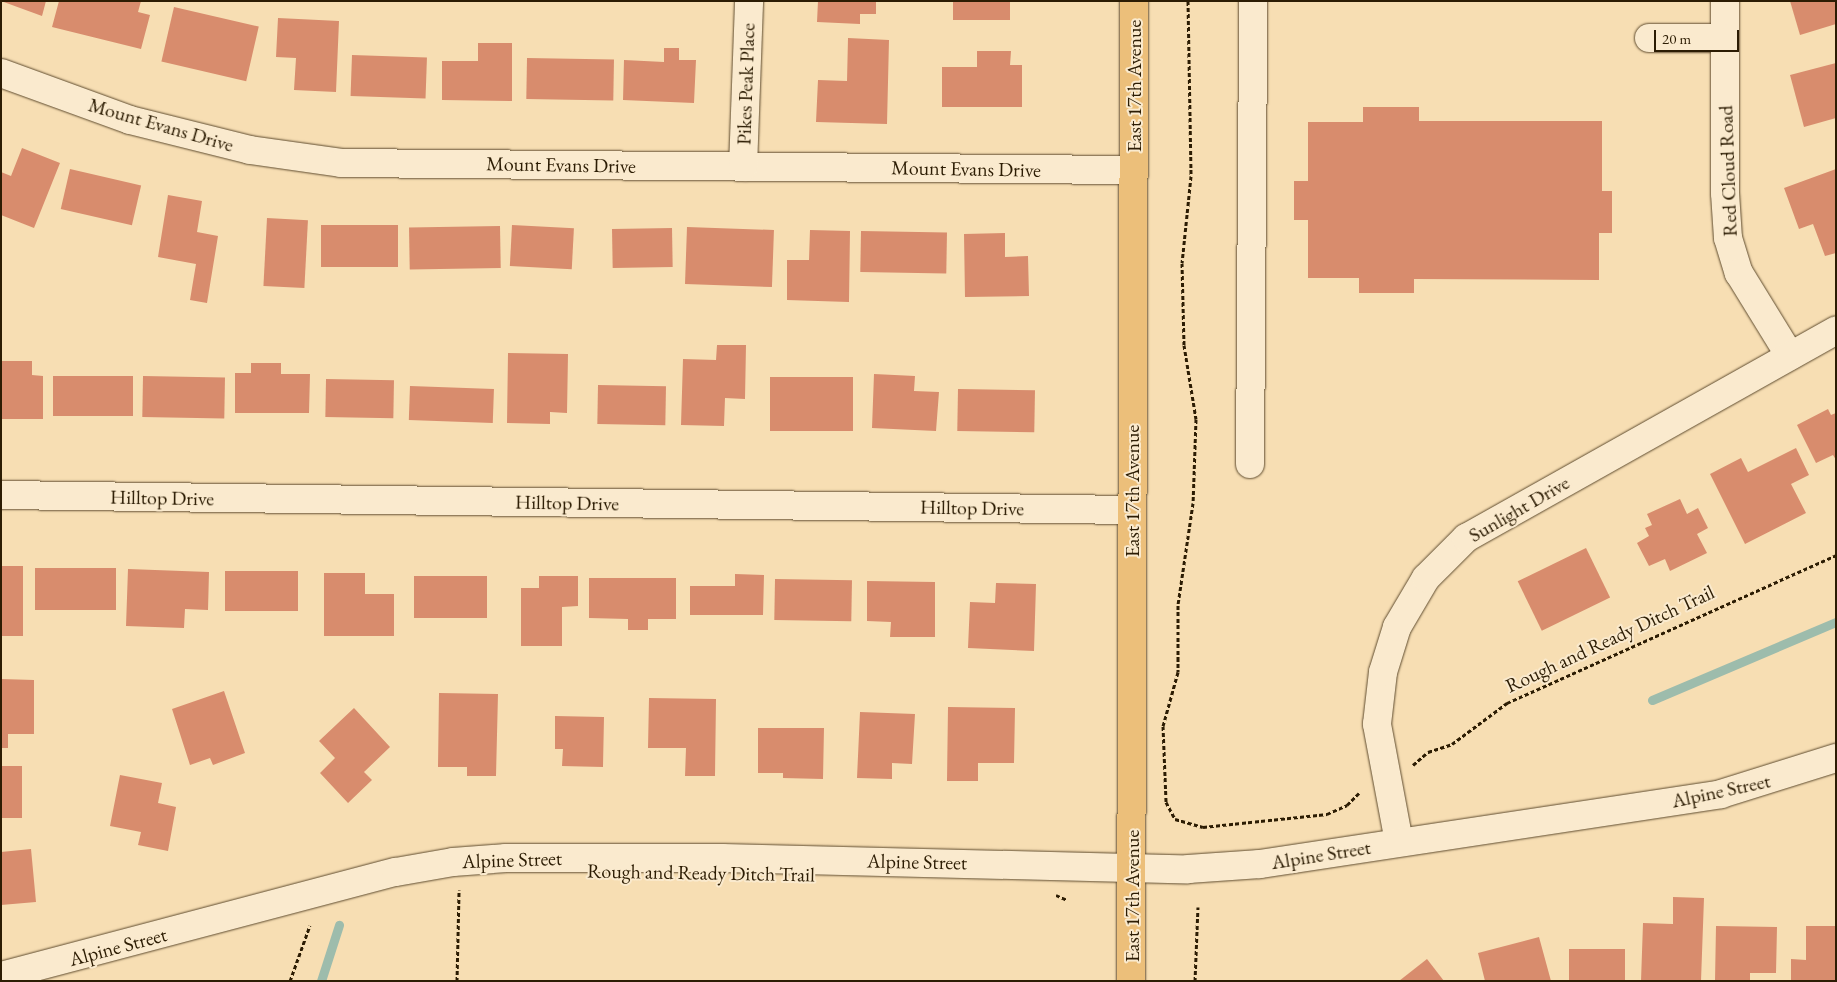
<!DOCTYPE html>
<style>
body{margin:0}
#map{position:relative;width:1837px;height:982px;overflow:hidden;background:#f7deb3;font-family:"EB Garamond",serif}
div>[style]{position:absolute}
[style*='--x']{left:calc(var(--x)*1px);top:calc(var(--y)*1px);width:calc(var(--w)*1px);rotate:calc(var(--a)*1deg)}
.stream>*{height:9px;margin:-4.5px;padding:0 4.5px;transform-origin:4.5px;border-radius:4.5px;background:#9dbcac}
.building>*{inset:0;background:#d88c6d;transform-origin:0 0}
.path>*{height:3px;margin-top:-1.5px;transform-origin:0;background:repeating-linear-gradient(90deg,#2c1c03 0 4px,transparent 0 6.5px)}
.roads{filter:drop-shadow(0 0 1px #5f4c2f) drop-shadow(0 0 1px #5f4c2f)}
.minor>*{height:28px;margin:-14px;padding:0 14px;transform-origin:14px;border-radius:14px;background:#faeace}
.major>*{height:28px;margin:-14px;padding:0 14px;transform-origin:14px;border-radius:14px;background:#ecbf7a}
span{translate:-50% -50%;white-space:nowrap;text-align:center;line-height:1.15;-webkit-text-stroke:4px #faeace;paint-order:stroke}
.street-label{font-size:20px;color:#2c1c03}
.frame{position:absolute;inset:0;border:2px solid #2c1c03;pointer-events:none}
.scale{position:absolute;left:1654px;top:30px;width:85px;height:22px;box-sizing:border-box;border:2px solid #2c1c03;border-top:0;padding-left:6px;font-size:15px;line-height:18px;white-space:nowrap;color:#2c1c03;-webkit-text-stroke:4px #faeace;paint-order:stroke}
</style>
<div id="map">
<div class="stream">
<div style="--x:1652;--y:700;--w:200;--a:-23"></div>
<div style="--x:321;--y:981;--w:59;--a:-72.2"></div>
</div>
<div class="building">
<div style="clip-path:polygon(1px 1px,46px 1px,42px 16px)"></div>
<div style="clip-path:polygon(59px 1px,141px 1px,138px 12px,150px 15px,141px 49px,52px 27px)"></div>
<div style="clip-path:polygon(818px 1px,876px 1px,876px 14px,860px 14px,860px 24px,817px 22px)"></div>
<div style="left:953px;top:1px;width:57px;height:19px"></div>
<div style="clip-path:polygon(1790px 1px,1836px 1px,1836px 24px,1800px 35px)"></div>
<div style="left:174px;top:7px;width:87px;height:56px;rotate:13deg"></div>
<div style="clip-path:polygon(278px 18px,339px 21px,336px 92px,294px 90px,296px 58px,276px 57px)"></div>
<div style="clip-path:polygon(848px 38px,889px 40px,887px 124px,816px 122px,818px 80px,847px 81px)"></div>
<div style="clip-path:polygon(478px 43px,512px 43px,512px 101px,442px 100px,442px 61px,478px 61px)"></div>
<div style="clip-path:polygon(664px 48px,679px 48px,679px 60px,696px 60px,694px 103px,623px 100px,624px 60px,664px 62px)"></div>
<div style="clip-path:polygon(977px 51px,1011px 51px,1010px 65px,1022px 65px,1022px 107px,942px 107px,942px 67px,977px 67px)"></div>
<div style="left:352px;top:55px;width:75px;height:41px;rotate:2deg"></div>
<div style="left:527px;top:58px;width:87px;height:41px;rotate:1deg"></div>
<div style="clip-path:polygon(1836px 63px,1836px 118px,1804px 127px,1790px 75px)"></div>
<div style="clip-path:polygon(1363px 107px,1419px 107px,1419px 121px,1602px 121px,1602px 191px,1612px 191px,1612px 233px,1599px 233px,1599px 280px,1414px 279px,1414px 293px,1359px 293px,1359px 278px,1308px 278px,1308px 220px,1294px 220px,1294px 181px,1308px 181px,1308px 122px,1363px 122px)"></div>
<div style="clip-path:polygon(22px 148px,60px 163px,34px 228px,1px 215px,1px 172px,11px 176px)"></div>
<div style="left:70px;top:169px;width:73px;height:41px;rotate:13deg"></div>
<div style="clip-path:polygon(1836px 169px,1836px 253px,1825px 256px,1813px 224px,1799px 229px,1784px 188px)"></div>
<div style="clip-path:polygon(168px 195px,202px 201px,197px 232px,218px 236px,207px 303px,190px 300px,196px 264px,158px 257px)"></div>
<div style="left:267px;top:218px;width:41px;height:68px;rotate:3deg"></div>
<div style="left:398px;top:225px;width:42px;height:77px;rotate:90deg"></div>
<div style="left:512px;top:225px;width:62px;height:41px;rotate:3deg"></div>
<div style="left:500px;top:226px;width:42px;height:91px;rotate:89deg"></div>
<div style="left:687px;top:227px;width:87px;height:57px;rotate:2deg"></div>
<div style="left:672px;top:228px;width:39px;height:60px;rotate:89deg"></div>
<div style="clip-path:polygon(810px 230px,850px 231px,849px 302px,787px 300px,787px 260px,809px 260px)"></div>
<div style="left:861px;top:231px;width:86px;height:41px;rotate:1deg"></div>
<div style="clip-path:polygon(1005px 233px,1005px 257px,1028px 256px,1029px 296px,965px 297px,964px 234px)"></div>
<div style="clip-path:polygon(717px 345px,746px 345px,745px 399px,725px 398px,724px 426px,681px 425px,683px 359px,716px 360px)"></div>
<div style="clip-path:polygon(508px 353px,568px 354px,567px 413px,550px 412px,550px 424px,507px 423px)"></div>
<div style="clip-path:polygon(1px 361px,32px 361px,32px 375px,43px 376px,43px 419px,1px 419px)"></div>
<div style="clip-path:polygon(251px 363px,281px 363px,281px 374px,310px 374px,309px 413px,235px 413px,235px 373px,251px 373px)"></div>
<div style="clip-path:polygon(874px 374px,915px 376px,914px 391px,939px 392px,936px 431px,872px 428px)"></div>
<div style="left:53px;top:376px;width:80px;height:40px"></div>
<div style="left:143px;top:376px;width:82px;height:41px;rotate:1deg"></div>
<div style="left:770px;top:377px;width:83px;height:54px"></div>
<div style="left:326px;top:379px;width:68px;height:38px;rotate:1deg"></div>
<div style="left:598px;top:385px;width:68px;height:39px;rotate:1deg"></div>
<div style="left:410px;top:386px;width:84px;height:34px;rotate:2deg"></div>
<div style="left:958px;top:389px;width:77px;height:42px;rotate:1deg"></div>
<div style="clip-path:polygon(1828px 409px,1831px 415px,1836px 413px,1836px 460px,1833px 455px,1816px 463px,1797px 425px)"></div>
<div style="clip-path:polygon(1796px 448px,1809px 475px,1791px 484px,1806px 513px,1745px 544px,1710px 474px,1741px 458px,1748px 472px)"></div>
<div style="clip-path:polygon(1680px 499px,1687px 514px,1698px 508px,1708px 528px,1697px 534px,1707px 553px,1670px 571px,1665px 559px,1649px 566px,1637px 543px,1649px 536px,1645px 528px,1652px 525px,1647px 514px)"></div>
<div style="left:1586px;top:548px;width:55px;height:76px;rotate:64deg"></div>
<div style="left:1px;top:566px;width:22px;height:70px"></div>
<div style="left:35px;top:568px;width:81px;height:42px"></div>
<div style="clip-path:polygon(128px 569px,209px 572px,208px 610px,185px 609px,184px 628px,126px 626px)"></div>
<div style="left:225px;top:571px;width:73px;height:40px"></div>
<div style="clip-path:polygon(324px 573px,365px 573px,365px 594px,394px 594px,394px 636px,324px 636px)"></div>
<div style="clip-path:polygon(735px 574px,764px 575px,763px 615px,690px 615px,690px 586px,735px 586px)"></div>
<div style="left:414px;top:576px;width:73px;height:42px"></div>
<div style="clip-path:polygon(539px 576px,578px 576px,578px 606px,562px 607px,562px 646px,521px 646px,521px 588px,539px 588px)"></div>
<div style="clip-path:polygon(589px 578px,676px 578px,676px 619px,648px 619px,648px 630px,628px 630px,628px 619px,589px 618px)"></div>
<div style="left:775px;top:579px;width:77px;height:41px;rotate:1deg"></div>
<div style="clip-path:polygon(867px 581px,935px 582px,935px 637px,890px 637px,891px 622px,867px 621px)"></div>
<div style="clip-path:polygon(996px 583px,1036px 584px,1034px 651px,968px 648px,970px 602px,995px 603px)"></div>
<div style="clip-path:polygon(1px 679px,34px 680px,34px 734px,8px 734px,8px 748px,1px 748px)"></div>
<div style="clip-path:polygon(224px 691px,245px 753px,213px 765px,210px 758px,190px 765px,172px 709px)"></div>
<div style="clip-path:polygon(439px 693px,498px 694px,496px 776px,467px 776px,467px 767px,438px 767px)"></div>
<div style="clip-path:polygon(649px 698px,716px 699px,715px 776px,685px 776px,686px 748px,648px 748px)"></div>
<div style="clip-path:polygon(948px 707px,1015px 708px,1014px 763px,978px 763px,978px 781px,947px 781px)"></div>
<div style="clip-path:polygon(354px 708px,390px 747px,364px 772px,372px 780px,348px 803px,320px 773px,335px 758px,319px 741px)"></div>
<div style="clip-path:polygon(860px 712px,915px 714px,912px 764px,892px 763px,892px 779px,857px 778px)"></div>
<div style="clip-path:polygon(555px 716px,604px 717px,603px 767px,562px 766px,563px 749px,555px 749px)"></div>
<div style="clip-path:polygon(758px 728px,824px 728px,823px 779px,783px 778px,783px 773px,758px 773px)"></div>
<div style="left:1px;top:766px;width:21px;height:52px"></div>
<div style="clip-path:polygon(120px 775px,162px 783px,158px 803px,176px 807px,168px 851px,138px 845px,141px 832px,110px 826px)"></div>
<div style="clip-path:polygon(31px 849px,36px 902px,1px 905px,1px 852px)"></div>
<div style="clip-path:polygon(1673px 897px,1704px 898px,1701px 981px,1641px 981px,1643px 923px,1673px 924px)"></div>
<div style="clip-path:polygon(1716px 926px,1777px 927px,1776px 973px,1750px 973px,1750px 981px,1715px 981px)"></div>
<div style="clip-path:polygon(1806px 926px,1836px 926px,1836px 981px,1791px 981px,1791px 959px,1806px 960px)"></div>
<div style="clip-path:polygon(1539px 937px,1551px 981px,1485px 981px,1478px 953px)"></div>
<div style="left:1625px;top:949px;width:32px;height:56px;rotate:90deg"></div>
<div style="clip-path:polygon(1427px 959px,1444px 981px,1399px 981px)"></div>
</div>
<div class="path">
<div style="--x:1188;--y:1;--w:175;--a:89"></div>
<div style="--x:1191;--y:176;--w:87;--a:95.9"></div>
<div style="--x:1182;--y:263;--w:82;--a:88.6"></div>
<div style="--x:1184;--y:345;--w:75;--a:80.8"></div>
<div style="--x:1196;--y:419;--w:84;--a:92"></div>
<div style="--x:1193;--y:503;--w:103;--a:98.4"></div>
<div style="--x:1178;--y:605;--w:67;--a:90"></div>
<div style="--x:1178;--y:672;--w:56;--a:105.5"></div>
<div style="--x:1163;--y:726;--w:76;--a:87.7"></div>
<div style="--x:1166;--y:802;--w:19;--a:62"></div>
<div style="--x:1175;--y:819;--w:29;--a:16"></div>
<div style="--x:1203;--y:827;--w:125;--a:-6"></div>
<div style="--x:1327;--y:814;--w:22;--a:-24"></div>
<div style="--x:1347;--y:805;--w:17;--a:-45"></div>
<div style="--x:1413;--y:765;--w:20;--a:-41"></div>
<div style="--x:1428;--y:752;--w:25;--a:-18"></div>
<div style="--x:1452;--y:744;--w:69;--a:-36.7"></div>
<div style="--x:1507;--y:703;--w:361;--a:-24.2"></div>
<div style="--x:1056;--y:895;--w:12;--a:24"></div>
<div style="--x:290;--y:981;--w:59;--a:-70.3"></div>
<div style="--x:457;--y:981;--w:91;--a:-88.7"></div>
<div style="--x:1195;--y:981;--w:74;--a:-87.7"></div>
</div>
<div class="roads">
<div class="minor">
<div style="--x:1725;--y:1;--w:192;--a:90"></div>
<div style="--x:1725;--y:193;--w:45;--a:86.2"></div>
<div style="--x:1728;--y:238;--w:37;--a:73"></div>
<div style="--x:1739;--y:273;--w:97;--a:58.4"></div>
<div style="--x:1649;--y:38;--w:76;--a:0"></div>
<div style="--x:1;--y:73;--w:137;--a:20"></div>
<div style="--x:130;--y:120;--w:124;--a:14"></div>
<div style="--x:250;--y:150;--w:92;--a:8.1"></div>
<div style="--x:341;--y:163;--w:793;--a:0.51"></div>
<div style="--x:743;--y:167;--w:166;--a:-87.9"></div>
<div style="--x:1250;--y:464;--w:463;--a:-89.6"></div>
<div style="--x:1;--y:495;--w:1131;--a:0.76"></div>
<div style="--x:1399;--y:842;--w:120;--a:-100.6"></div>
<div style="--x:1377;--y:724;--w:52;--a:-83.4"></div>
<div style="--x:1383;--y:672;--w:47;--a:-72.7"></div>
<div style="--x:1397;--y:627;--w:57;--a:-59.4"></div>
<div style="--x:1426;--y:578;--w:57;--a:-45"></div>
<div style="--x:1466;--y:538;--w:424;--a:-29.3"></div>
<div style="--x:1;--y:976;--w:408;--a:-14.8"></div>
<div style="--x:396;--y:872;--w:58;--a:-10"></div>
<div style="--x:453;--y:862;--w:53;--a:-4.3"></div>
<div style="--x:506;--y:858;--w:216;--a:0"></div>
<div style="--x:722;--y:858;--w:466;--a:1.4"></div>
<div style="--x:1188;--y:869;--w:72;--a:-4"></div>
<div style="--x:1260;--y:864;--w:466;--a:-8.6"></div>
<div style="--x:1721;--y:794;--w:121;--a:-17.4"></div>
</div>
<div class="major">
<div style="--x:1131;--y:981;--w:980;--a:-89.82"></div>
</div>
</div>
<div class="street-label">
<span style="left:746px;top:84px;rotate:-88deg">Pikes Peak Place</span>
<span style="left:1134px;top:86px;rotate:-90deg">East 17th Avenue</span>
<span style="left:161px;top:125px;rotate:16deg">Mount Evans Drive</span>
<span style="left:561px;top:165px;rotate:1deg">Mount Evans Drive</span>
<span style="left:966px;top:169px;rotate:1deg">Mount Evans Drive</span>
<span style="left:1728px;top:171px;rotate:-92deg">Red Cloud Road</span>
<span style="left:1132px;top:491px;rotate:-90deg">East 17th Avenue</span>
<span style="left:162px;top:498px;rotate:1deg">Hilltop Drive</span>
<span style="left:567px;top:503px;rotate:1deg">Hilltop Drive</span>
<span style="left:972px;top:508px;rotate:1deg">Hilltop Drive</span>
<span style="left:1519px;top:509px;rotate:-30deg">Sunlight Drive</span>
<span style="left:1610px;top:639px;rotate:-25deg">Rough and Ready Ditch Trail</span>
<span style="left:1721px;top:791px;rotate:-12deg">Alpine Street</span>
<span style="left:1321px;top:855px;rotate:-9deg">Alpine Street</span>
<span style="left:512px;top:860px;rotate:-2deg">Alpine Street</span>
<span style="left:917px;top:862px;rotate:1deg">Alpine Street</span>
<span style="left:701px;top:873px;rotate:1deg">Rough and Ready Ditch Trail</span>
<span style="left:1132px;top:896px;rotate:-90deg">East 17th Avenue</span>
<span style="left:118px;top:947px;rotate:-15deg">Alpine Street</span>
</div>
<div class="frame"></div>
<div class="scale">20 m</div>
</div>
